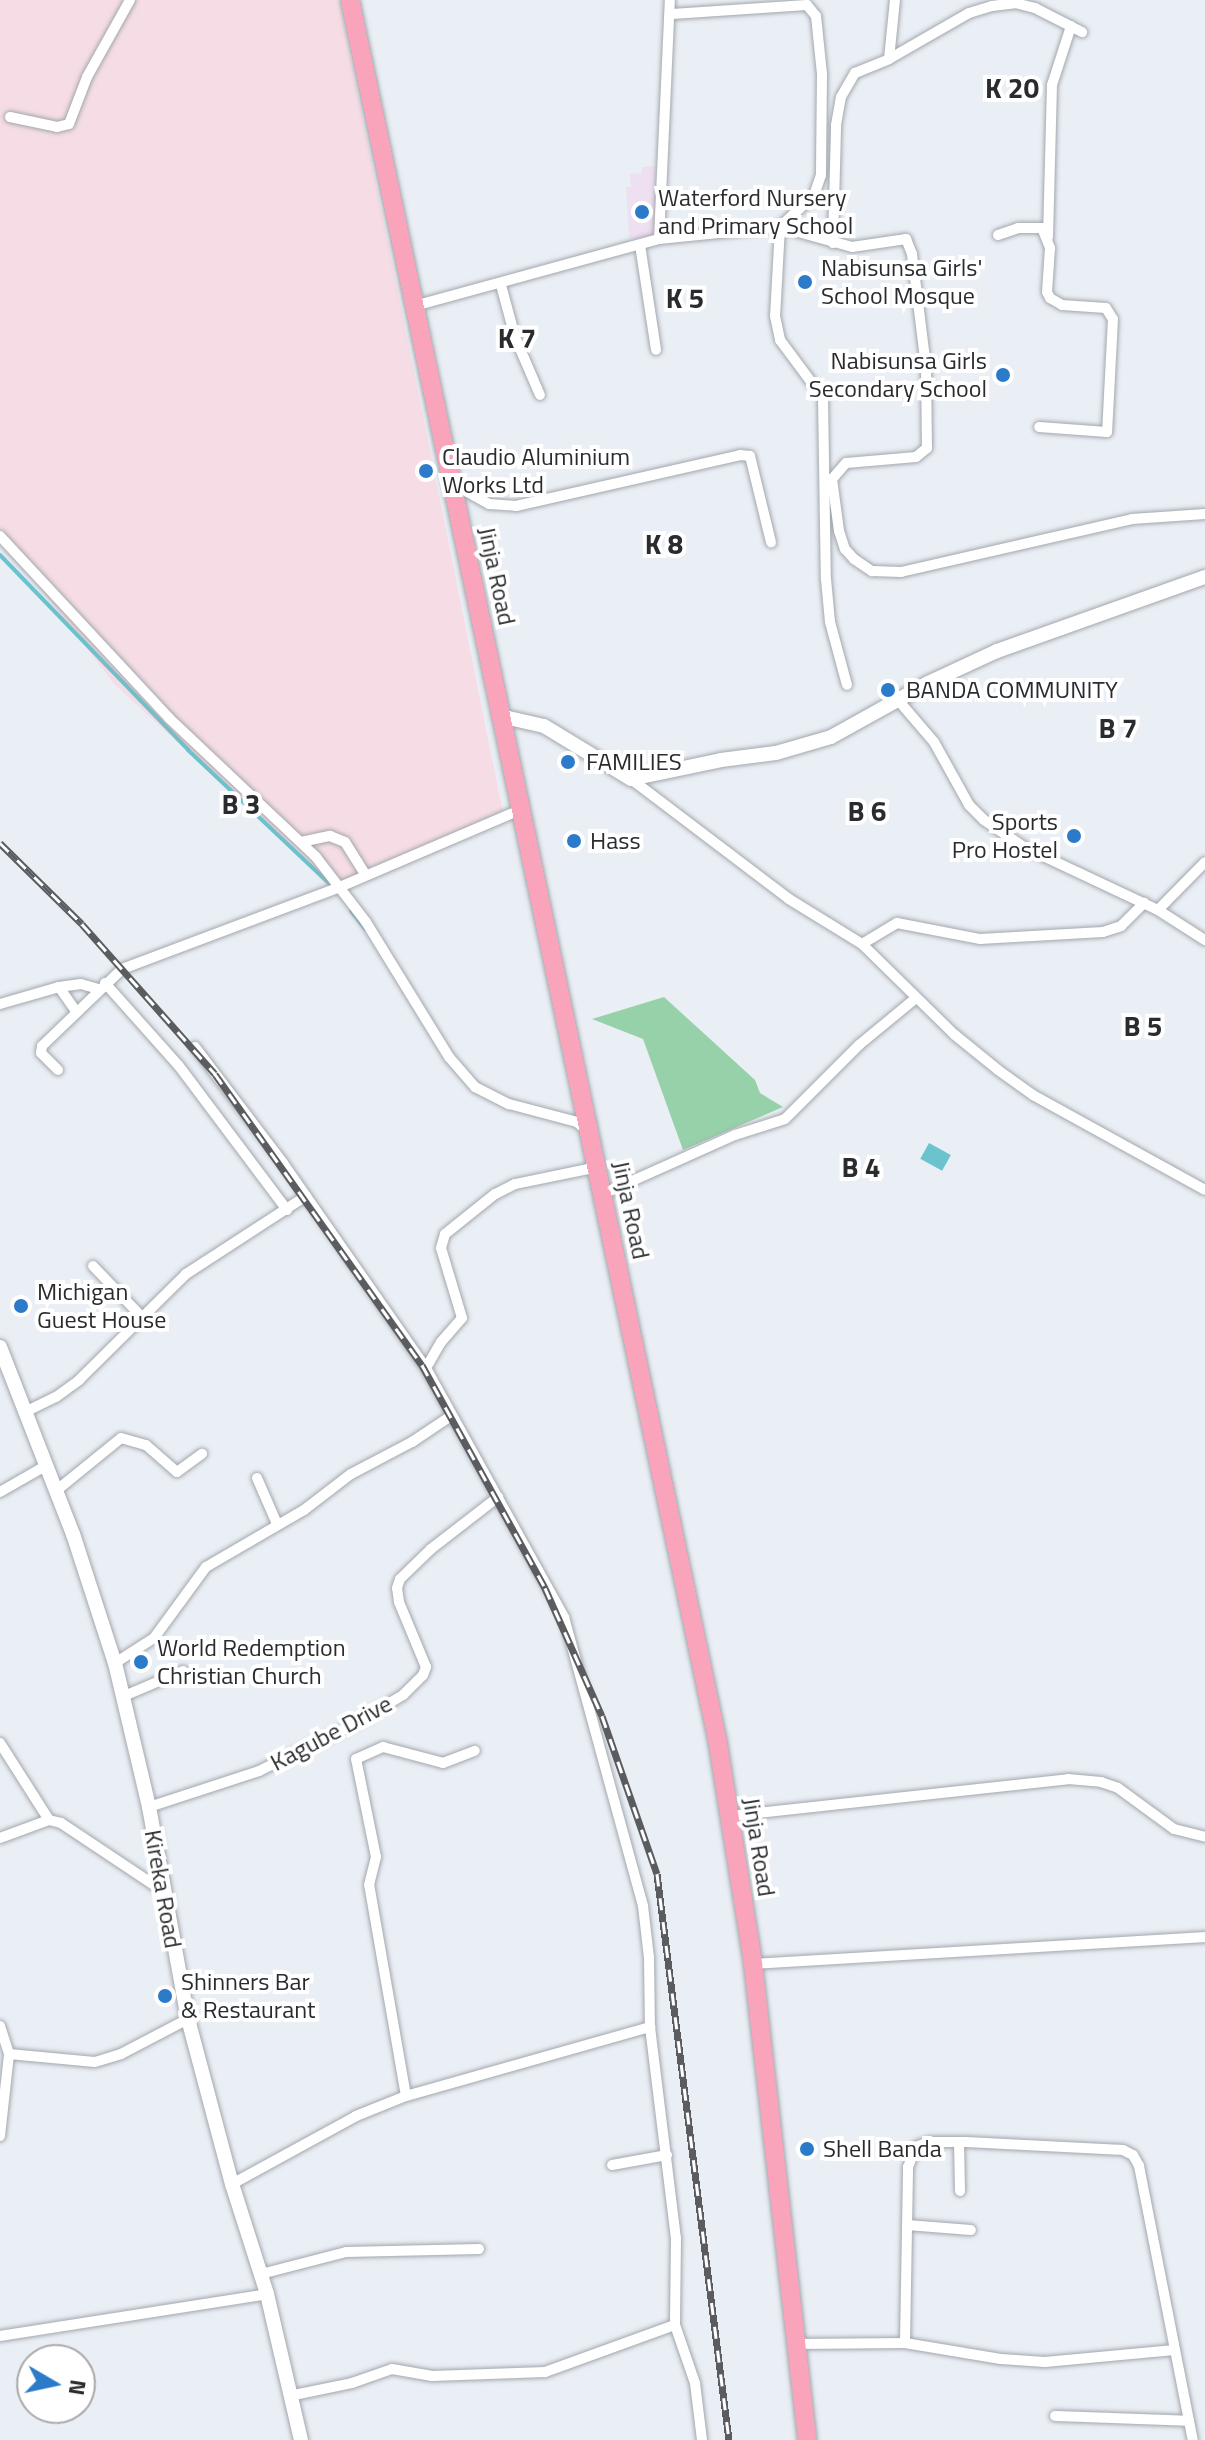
<!DOCTYPE html>
<style>
body{margin:0}
#map{position:relative;width:1205px;height:2440px;overflow:hidden;background:#eaeff5;font-family:"Titillium Web",sans-serif}
div>[style]{position:absolute}
[style*='--x']{left:calc(var(--x)*1px);top:calc(var(--y)*1px);width:calc(var(--w)*1px);rotate:calc(var(--a)*1deg)}
.industrial>*{inset:0;background:#f6dde5}
.education>*{inset:0;background:#eedff1}
.green>*{inset:0;background:#97d1a9}
.water>*{inset:0;background:#6ac3cd;transform-origin:0 0}
.stream>*{height:4px;margin:-2px;padding:0 2px;transform-origin:2px;border-radius:2px;background:#6ac3cd}
.roads{filter:drop-shadow(0 0 2px #a3a7ad) drop-shadow(0 0 2px #a3a7ad)}
.minor>*{height:10px;margin:-5px;padding:0 5px;transform-origin:5px;border-radius:5px;background:#fff}
.tertiary>*{height:14px;margin:-7px;padding:0 7px;transform-origin:7px;border-radius:7px;background:#fff}
.secondary>*{height:14px;margin:-7px;padding:0 7px;transform-origin:7px;border-radius:7px;background:#fff}
.trunk>*{height:18px;margin:-9px;padding:0 9px;transform-origin:9px;border-radius:9px;background:#faa4bc}
.rail>*{height:7px;margin-top:-3.5px;transform-origin:0;background:repeating-linear-gradient(90deg,#fff 0 12px,#5a5c60 0 24px);box-sizing:border-box;border-block:2px solid #5a5c60}
.dots>*{width:22px;height:22px;translate:-50% -50%;box-sizing:border-box;border:4px solid #fff;border-radius:50%}
span{translate:-50% -50%;white-space:nowrap;text-align:center;line-height:1.15;-webkit-text-stroke:8px #fff;paint-order:stroke}
.poi-label{font-size:24px;color:#2a2b2e}
.left{translate:0 -50%;text-align:left}
.right{translate:-100% -50%;text-align:right}
.street-label{font-size:24px;color:#2a2b2e}
.quarter-label{font-size:28px;color:#2a2b2e;font-weight:700}
.north{position:absolute;left:16px;top:2344px;width:80px;height:80px;box-sizing:border-box;background:#fff;border:2px solid #aaaaab;border-radius:50%;rotate:99deg;font-size:22px;font-weight:700;line-height:32px;text-align:center;color:#2a2b2e}
.north::after{content:'';display:block;margin:auto;width:28px;height:36px;background:#2c7bca;clip-path:polygon(50% 0,100% 100%,50% 72%,0 100%)}
</style>
<div id="map">
<div class="industrial">
<div style="clip-path:polygon(0 0,339px 0,504px 818px,337px 888px,115px 685px,0 536px)"></div>
</div>
<div class="education">
<div style="clip-path:polygon(655px 166px,658px 237px,629px 238px,626px 187px,631px 187px,630px 174px,642px 173px,642px 167px)"></div>
</div>
<div class="green">
<div style="clip-path:polygon(664px 997px,755px 1080px,760px 1093px,783px 1107px,683px 1150px,643px 1039px,592px 1019px)"></div>
</div>
<div class="water">
<div style="left:929px;top:1143px;width:25px;height:18px;rotate:29deg"></div>
</div>
<div class="stream">
<div style="--x:0;--y:555;--w:271;--a:46"></div>
<div style="--x:188;--y:750;--w:198;--a:43.4"></div>
<div style="--x:351;--y:911;--w:23;--a:52"></div>
</div>
<div class="roads">
<div class="minor">
<div style="--x:672;--y:14;--w:135;--a:-3.8"></div>
<div style="--x:807;--y:5;--w:14;--a:51"></div>
<div style="--x:816;--y:16;--w:58;--a:84.1"></div>
<div style="--x:822;--y:74;--w:101;--a:90.6"></div>
<div style="--x:821;--y:175;--w:21;--a:109"></div>
<div style="--x:814;--y:195;--w:47;--a:136.7"></div>
<div style="--x:780;--y:227;--w:89;--a:93.2"></div>
<div style="--x:775;--y:316;--w:25;--a:78"></div>
<div style="--x:780;--y:340;--w:72;--a:53.4"></div>
<div style="--x:823;--y:398;--w:181;--a:89.1"></div>
<div style="--x:826;--y:579;--w:43;--a:84.7"></div>
<div style="--x:830;--y:622;--w:65;--a:74.9"></div>
<div style="--x:889;--y:59;--w:92;--a:-29.9"></div>
<div style="--x:969;--y:13;--w:24;--a:-17"></div>
<div style="--x:992;--y:6;--w:23;--a:-7"></div>
<div style="--x:1015;--y:3;--w:21;--a:14"></div>
<div style="--x:1035;--y:8;--w:53;--a:27.1"></div>
<div style="--x:10;--y:117;--w:48;--a:12"></div>
<div style="--x:57;--y:127;--w:12;--a:-14"></div>
<div style="--x:69;--y:124;--w:50;--a:-69"></div>
<div style="--x:87;--y:77;--w:88;--a:-60.8"></div>
<div style="--x:998;--y:235;--w:21;--a:-19"></div>
<div style="--x:1018;--y:228;--w:24;--a:0"></div>
<div style="--x:1042;--y:228;--w:22;--a:68"></div>
<div style="--x:1050;--y:248;--w:44;--a:93.9"></div>
<div style="--x:1047;--y:292;--w:7;--a:63"></div>
<div style="--x:1050;--y:298;--w:14;--a:30"></div>
<div style="--x:1062;--y:305;--w:44;--a:3.9"></div>
<div style="--x:1106;--y:308;--w:13;--a:58"></div>
<div style="--x:1113;--y:319;--w:113;--a:93"></div>
<div style="--x:1107;--y:432;--w:68;--a:-175.8"></div>
<div style="--x:1048;--y:237;--w:152;--a:-88.5"></div>
<div style="--x:1052;--y:85;--w:62;--a:-72.1"></div>
<div style="--x:659;--y:239;--w:239;--a:-87.4"></div>
<div style="--x:833;--y:243;--w:118;--a:-88.5"></div>
<div style="--x:836;--y:125;--w:28;--a:-80"></div>
<div style="--x:841;--y:97;--w:28;--a:-60"></div>
<div style="--x:855;--y:73;--w:37;--a:-22"></div>
<div style="--x:889;--y:59;--w:59;--a:-84.2"></div>
<div style="--x:640;--y:245;--w:106;--a:81.3"></div>
<div style="--x:501;--y:285;--w:54;--a:74.9"></div>
<div style="--x:515;--y:337;--w:63;--a:66.7"></div>
<div style="--x:414;--y:306;--w:254;--a:-15.3"></div>
<div style="--x:659;--y:239;--w:122;--a:-5.7"></div>
<div style="--x:780;--y:227;--w:75;--a:15.5"></div>
<div style="--x:852;--y:247;--w:55;--a:-8.4"></div>
<div style="--x:906;--y:239;--w:16;--a:68"></div>
<div style="--x:912;--y:254;--w:114;--a:82.9"></div>
<div style="--x:926;--y:367;--w:81;--a:89.3"></div>
<div style="--x:927;--y:448;--w:14;--a:141"></div>
<div style="--x:916;--y:457;--w:70;--a:175.1"></div>
<div style="--x:846;--y:463;--w:21;--a:131"></div>
<div style="--x:832;--y:479;--w:52;--a:82.3"></div>
<div style="--x:839;--y:531;--w:19;--a:72"></div>
<div style="--x:845;--y:549;--w:13;--a:48"></div>
<div style="--x:854;--y:559;--w:22;--a:34"></div>
<div style="--x:872;--y:571;--w:29;--a:2"></div>
<div style="--x:901;--y:572;--w:237;--a:-12.9"></div>
<div style="--x:1132;--y:519;--w:73;--a:-3.9"></div>
<div style="--x:453;--y:484;--w:41;--a:29.1"></div>
<div style="--x:489;--y:504;--w:27;--a:4"></div>
<div style="--x:516;--y:506;--w:230;--a:-12.8"></div>
<div style="--x:740;--y:455;--w:10;--a:6"></div>
<div style="--x:750;--y:456;--w:89;--a:76.3"></div>
<div style="--x:0;--y:536;--w:248;--a:47.1"></div>
<div style="--x:169;--y:718;--w:202;--a:43.4"></div>
<div style="--x:316;--y:857;--w:82;--a:52.4"></div>
<div style="--x:366;--y:922;--w:158;--a:58.4"></div>
<div style="--x:449;--y:1057;--w:40;--a:49"></div>
<div style="--x:475;--y:1087;--w:38;--a:27"></div>
<div style="--x:509;--y:1104;--w:70;--a:14.8"></div>
<div style="--x:577;--y:1122;--w:15;--a:42"></div>
<div style="--x:898;--y:700;--w:55;--a:49.4"></div>
<div style="--x:934;--y:742;--w:72;--a:60.9"></div>
<div style="--x:969;--y:805;--w:21;--a:45"></div>
<div style="--x:984;--y:820;--w:48;--a:34"></div>
<div style="--x:1024;--y:847;--w:148;--a:25.2"></div>
<div style="--x:1158;--y:910;--w:56;--a:32.6"></div>
<div style="--x:631;--y:779;--w:198;--a:37.2"></div>
<div style="--x:789;--y:899;--w:86;--a:31.7"></div>
<div style="--x:862;--y:944;--w:130;--a:44.4"></div>
<div style="--x:955;--y:1035;--w:55;--a:39.1"></div>
<div style="--x:998;--y:1070;--w:43;--a:35.5"></div>
<div style="--x:1033;--y:1095;--w:196;--a:28.9"></div>
<div style="--x:301;--y:842;--w:30;--a:-12"></div>
<div style="--x:330;--y:836;--w:16;--a:22"></div>
<div style="--x:345;--y:842;--w:38;--a:58"></div>
<div style="--x:1158;--y:910;--w:67;--a:-45.6"></div>
<div style="--x:862;--y:944;--w:41;--a:-31"></div>
<div style="--x:897;--y:923;--w:85;--a:10.9"></div>
<div style="--x:980;--y:939;--w:123;--a:-3.3"></div>
<div style="--x:1103;--y:932;--w:19;--a:-18"></div>
<div style="--x:1121;--y:926;--w:33;--a:-45"></div>
<div style="--x:105;--y:983;--w:111;--a:48.3"></div>
<div style="--x:179;--y:1066;--w:180;--a:53.1"></div>
<div style="--x:59;--y:987;--w:29;--a:55"></div>
<div style="--x:0;--y:1004;--w:61;--a:-16.1"></div>
<div style="--x:59;--y:987;--w:22;--a:-8"></div>
<div style="--x:81;--y:984;--w:19;--a:16"></div>
<div style="--x:195;--y:1047;--w:146;--a:52.8"></div>
<div style="--x:283;--y:1163;--w:250;--a:55.1"></div>
<div style="--x:58;--y:1070;--w:24;--a:-135"></div>
<div style="--x:41;--y:1053;--w:7;--a:-82"></div>
<div style="--x:42;--y:1046;--w:111;--a:-43.9"></div>
<div style="--x:122;--y:969;--w:233;--a:-20.6"></div>
<div style="--x:340;--y:887;--w:196;--a:-23.2"></div>
<div style="--x:598;--y:1167;--w:85;--a:168.4"></div>
<div style="--x:515;--y:1184;--w:22;--a:153"></div>
<div style="--x:495;--y:1194;--w:64;--a:141.3"></div>
<div style="--x:445;--y:1234;--w:15;--a:106"></div>
<div style="--x:441;--y:1248;--w:73;--a:73.3"></div>
<div style="--x:462;--y:1318;--w:32;--a:131"></div>
<div style="--x:441;--y:1342;--w:30;--a:120"></div>
<div style="--x:426;--y:1368;--w:285;--a:61"></div>
<div style="--x:564;--y:1617;--w:300;--a:74.7"></div>
<div style="--x:643;--y:1906;--w:52;--a:83.4"></div>
<div style="--x:649;--y:1958;--w:69;--a:89.2"></div>
<div style="--x:603;--y:1194;--w:145;--a:-24.1"></div>
<div style="--x:735;--y:1135;--w:52;--a:-17.7"></div>
<div style="--x:785;--y:1119;--w:105;--a:-45"></div>
<div style="--x:859;--y:1045;--w:74;--a:-39.5"></div>
<div style="--x:93;--y:1266;--w:69;--a:46.2"></div>
<div style="--x:25;--y:1412;--w:34;--a:-26"></div>
<div style="--x:56;--y:1397;--w:29;--a:-36"></div>
<div style="--x:79;--y:1380;--w:151;--a:-44.7"></div>
<div style="--x:186;--y:1274;--w:143;--a:-33"></div>
<div style="--x:257;--y:1478;--w:50;--a:66.5"></div>
<div style="--x:57;--y:1490;--w:82;--a:-39.1"></div>
<div style="--x:121;--y:1438;--w:26;--a:16"></div>
<div style="--x:146;--y:1445;--w:41;--a:41.1"></div>
<div style="--x:177;--y:1472;--w:31;--a:-36"></div>
<div style="--x:0;--y:1492;--w:54;--a:-29.9"></div>
<div style="--x:115;--y:1663;--w:46;--a:-32.7"></div>
<div style="--x:154;--y:1638;--w:88;--a:-53.8"></div>
<div style="--x:206;--y:1567;--w:113;--a:-30.2"></div>
<div style="--x:304;--y:1510;--w:59;--a:-37.5"></div>
<div style="--x:351;--y:1474;--w:69;--a:-27.7"></div>
<div style="--x:412;--y:1442;--w:47;--a:-33.7"></div>
<div style="--x:124;--y:1696;--w:64;--a:-23"></div>
<div style="--x:0;--y:1743;--w:91;--a:57.5"></div>
<div style="--x:149;--y:1807;--w:116;--a:-18.1"></div>
<div style="--x:259;--y:1771;--w:102;--a:-26.1"></div>
<div style="--x:351;--y:1726;--w:61;--a:-30.8"></div>
<div style="--x:403;--y:1695;--w:28;--a:-45"></div>
<div style="--x:423;--y:1675;--w:9;--a:-69"></div>
<div style="--x:426;--y:1667;--w:70;--a:-112.6"></div>
<div style="--x:399;--y:1602;--w:14;--a:-98"></div>
<div style="--x:397;--y:1588;--w:9;--a:-72"></div>
<div style="--x:400;--y:1579;--w:43;--a:-44.1"></div>
<div style="--x:431;--y:1549;--w:85;--a:-37.8"></div>
<div style="--x:730;--y:1816;--w:340;--a:-6.2"></div>
<div style="--x:1068;--y:1779;--w:33;--a:5"></div>
<div style="--x:1101;--y:1782;--w:18;--a:19"></div>
<div style="--x:1118;--y:1788;--w:69;--a:36.2"></div>
<div style="--x:1174;--y:1829;--w:32;--a:14"></div>
<div style="--x:0;--y:1838;--w:52;--a:-20.2"></div>
<div style="--x:49;--y:1820;--w:12;--a:14"></div>
<div style="--x:61;--y:1823;--w:123;--a:33.7"></div>
<div style="--x:753;--y:1964;--w:453;--a:-3.4"></div>
<div style="--x:0;--y:2026;--w:29;--a:72"></div>
<div style="--x:406;--y:2096;--w:214;--a:-99.9"></div>
<div style="--x:369;--y:1885;--w:29;--a:-76"></div>
<div style="--x:376;--y:1857;--w:100;--a:-101.5"></div>
<div style="--x:356;--y:1759;--w:30;--a:-24"></div>
<div style="--x:383;--y:1747;--w:62;--a:14.9"></div>
<div style="--x:443;--y:1763;--w:34;--a:-21"></div>
<div style="--x:0;--y:2136;--w:82;--a:-83.7"></div>
<div style="--x:9;--y:2054;--w:86;--a:5.3"></div>
<div style="--x:95;--y:2062;--w:27;--a:-17"></div>
<div style="--x:121;--y:2054;--w:76;--a:-27.6"></div>
<div style="--x:959;--y:2142;--w:49;--a:88.8"></div>
<div style="--x:612;--y:2165;--w:56;--a:-10.3"></div>
<div style="--x:232;--y:2184;--w:141;--a:-28.7"></div>
<div style="--x:356;--y:2116;--w:54;--a:-21.8"></div>
<div style="--x:406;--y:2096;--w:254;--a:-15.8"></div>
<div style="--x:650;--y:2027;--w:213;--a:83"></div>
<div style="--x:676;--y:2238;--w:87;--a:90.7"></div>
<div style="--x:675;--y:2325;--w:61;--a:71"></div>
<div style="--x:695;--y:2383;--w:57;--a:83"></div>
<div style="--x:907;--y:2225;--w:64;--a:4.5"></div>
<div style="--x:261;--y:2274;--w:88;--a:-14.5"></div>
<div style="--x:346;--y:2252;--w:133;--a:-1.3"></div>
<div style="--x:0;--y:2336;--w:270;--a:-8.9"></div>
<div style="--x:905;--y:2343;--w:176;--a:-89"></div>
<div style="--x:908;--y:2167;--w:22;--a:-68"></div>
<div style="--x:916;--y:2147;--w:14;--a:-21"></div>
<div style="--x:929;--y:2142;--w:37;--a:0"></div>
<div style="--x:966;--y:2142;--w:157;--a:2.9"></div>
<div style="--x:1123;--y:2150;--w:11;--a:27"></div>
<div style="--x:1133;--y:2155;--w:13;--a:61"></div>
<div style="--x:1139;--y:2166;--w:279;--a:78.9"></div>
<div style="--x:796;--y:2344;--w:109;--a:-0.5"></div>
<div style="--x:905;--y:2343;--w:97;--a:9.5"></div>
<div style="--x:1001;--y:2359;--w:44;--a:3.9"></div>
<div style="--x:1045;--y:2362;--w:130;--a:-5.3"></div>
<div style="--x:289;--y:2396;--w:64;--a:-11.7"></div>
<div style="--x:352;--y:2383;--w:42;--a:-19.3"></div>
<div style="--x:392;--y:2369;--w:41;--a:9.9"></div>
<div style="--x:432;--y:2376;--w:113;--a:-2"></div>
<div style="--x:545;--y:2372;--w:138;--a:-19.9"></div>
<div style="--x:1055;--y:2416;--w:134;--a:2.1"></div>
</div>
<div class="tertiary">
<div style="--x:500;--y:716;--w:45;--a:12.8"></div>
<div style="--x:544;--y:726;--w:102;--a:31.3"></div>
<div style="--x:631;--y:779;--w:92;--a:-11.9"></div>
<div style="--x:721;--y:760;--w:55;--a:-7.3"></div>
<div style="--x:776;--y:753;--w:57;--a:-16.2"></div>
<div style="--x:831;--y:737;--w:111;--a:-29.1"></div>
<div style="--x:928;--y:683;--w:76;--a:-24.9"></div>
<div style="--x:997;--y:651;--w:221;--a:-19.6"></div>
</div>
<div class="secondary">
<div style="--x:0;--y:1347;--w:201;--a:68.7"></div>
<div style="--x:73;--y:1534;--w:136;--a:72"></div>
<div style="--x:115;--y:1663;--w:148;--a:76.7"></div>
<div style="--x:149;--y:1807;--w:216;--a:79.6"></div>
<div style="--x:188;--y:2019;--w:171;--a:75.1"></div>
<div style="--x:232;--y:2184;--w:115;--a:72.3"></div>
<div style="--x:267;--y:2294;--w:150;--a:76.9"></div>
</div>
<div class="trunk">
<div style="--x:350;--y:0;--w:1776;--a:78.08"></div>
<div style="--x:717;--y:1738;--w:229;--a:80.9"></div>
<div style="--x:753;--y:1964;--w:479;--a:83.5"></div>
</div>
</div>
<div class="rail">
<div style="--x:0;--y:843;--w:115;--a:44.6"></div>
<div style="--x:82;--y:924;--w:200;--a:48.4"></div>
<div style="--x:215;--y:1074;--w:357;--a:54.6"></div>
<div style="--x:422;--y:1365;--w:255;--a:61.1"></div>
<div style="--x:545;--y:1588;--w:140;--a:66"></div>
<div style="--x:602;--y:1716;--w:167;--a:70.8"></div>
<div style="--x:657;--y:1874;--w:571;--a:82.75"></div>
</div>
<div class="dots">
<div style="left:642px;top:212px;background:#2c7bca"></div>
<div style="left:805px;top:282px;background:#2c7bca"></div>
<div style="left:1003px;top:375px;background:#2c7bca"></div>
<div style="left:426px;top:471px;background:#2c7bca"></div>
<div style="left:888px;top:690px;background:#2c7bca"></div>
<div style="left:568px;top:762px;background:#2c7bca"></div>
<div style="left:1074px;top:836px;background:#2c7bca"></div>
<div style="left:574px;top:841px;background:#2c7bca"></div>
<div style="left:21px;top:1306px;background:#2c7bca"></div>
<div style="left:141px;top:1662px;background:#2c7bca"></div>
<div style="left:165px;top:1996px;background:#2c7bca"></div>
<div style="left:807px;top:2149px;background:#2c7bca"></div>
</div>
<div class="poi-label">
<span class="left" style="left:658px;top:212px">Waterford Nursery<br>and Primary School</span>
<span class="left" style="left:821px;top:282px">Nabisunsa Girls'<br>School Mosque</span>
<span class="right" style="left:987px;top:375px">Nabisunsa Girls<br>Secondary School</span>
<span class="left" style="left:442px;top:471px">Claudio Aluminium<br>Works Ltd</span>
<span class="left" style="left:906px;top:690px">BANDA COMMUNITY</span>
<span class="left" style="left:586px;top:762px">FAMILIES</span>
<span class="right" style="left:1058px;top:836px">Sports<br>Pro Hostel</span>
<span class="left" style="left:590px;top:841px">Hass</span>
<span class="left" style="left:37px;top:1306px">Michigan<br>Guest House</span>
<span class="left" style="left:157px;top:1662px">World Redemption<br>Christian Church</span>
<span class="left" style="left:181px;top:1996px">Shinners Bar<br>&amp; Restaurant</span>
<span class="left" style="left:823px;top:2149px">Shell Banda</span>
</div>
<div class="street-label">
<span style="left:497px;top:576px;rotate:78deg">Jinja Road</span>
<span style="left:631px;top:1210px;rotate:78deg">Jinja Road</span>
<span style="left:331px;top:1733px;rotate:-28deg">Kagube Drive</span>
<span style="left:759px;top:1847px;rotate:81deg">Jinja Road</span>
<span style="left:163px;top:1889px;rotate:80deg">Kireka Road</span>
</div>
<div class="quarter-label">
<span style="left:1012px;top:88px">K 20</span>
<span style="left:685px;top:298px">K 5</span>
<span style="left:517px;top:338px">K 7</span>
<span style="left:664px;top:544px">K 8</span>
<span style="left:1118px;top:728px">B 7</span>
<span style="left:241px;top:804px">B 3</span>
<span style="left:867px;top:811px">B 6</span>
<span style="left:1143px;top:1026px">B 5</span>
<span style="left:861px;top:1167px">B 4</span>
</div>
<div class="north">N</div>
</div>
